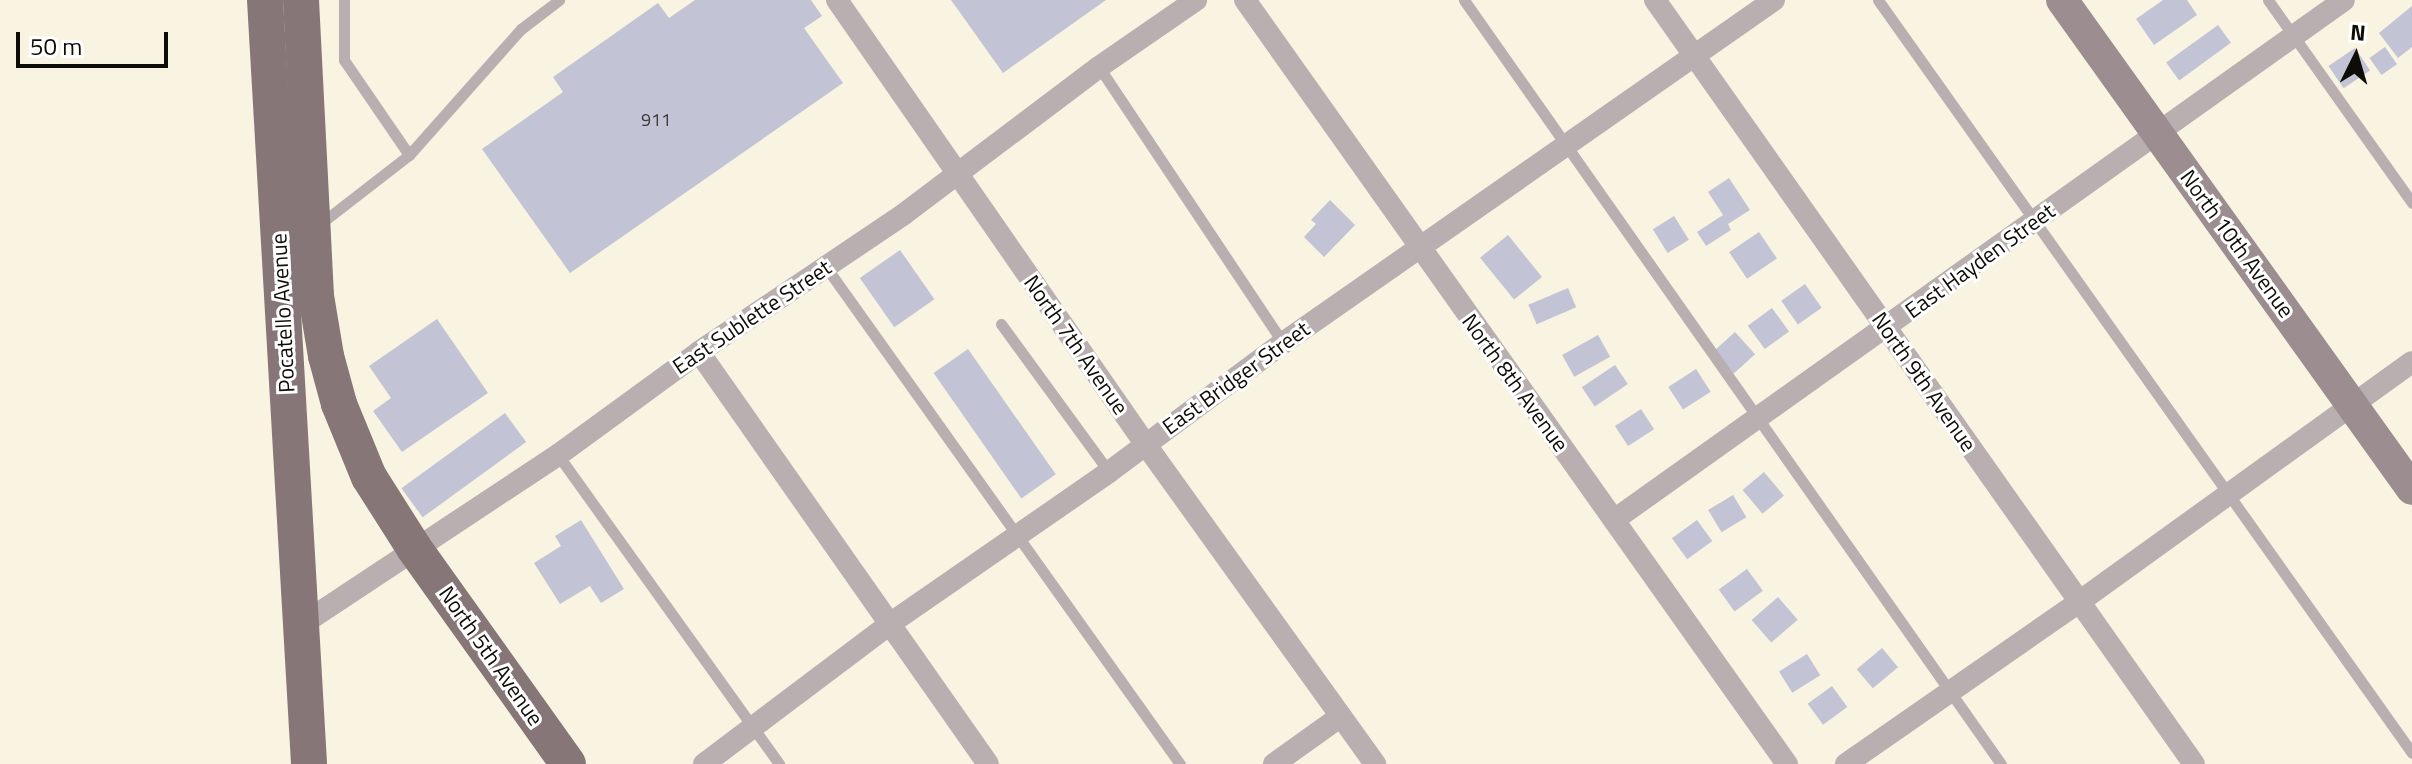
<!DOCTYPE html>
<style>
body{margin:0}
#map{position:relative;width:2412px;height:764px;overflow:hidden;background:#f8f4e1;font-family:"Titillium Web",sans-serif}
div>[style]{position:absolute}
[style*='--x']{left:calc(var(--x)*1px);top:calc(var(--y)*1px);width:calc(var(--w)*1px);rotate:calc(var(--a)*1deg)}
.building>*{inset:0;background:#c2c3d5;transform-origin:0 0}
.lane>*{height:11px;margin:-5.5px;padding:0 5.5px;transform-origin:5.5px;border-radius:5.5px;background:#b9afb0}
.street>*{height:22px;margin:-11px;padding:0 11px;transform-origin:11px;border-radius:11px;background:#b9afb0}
.secondary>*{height:32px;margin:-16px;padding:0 16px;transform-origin:16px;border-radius:16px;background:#9c8d90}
.primary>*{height:36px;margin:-18px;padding:0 18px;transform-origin:18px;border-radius:18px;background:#877678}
span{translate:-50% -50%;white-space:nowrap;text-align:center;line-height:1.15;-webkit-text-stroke:6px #fff;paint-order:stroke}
.number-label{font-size:18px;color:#3b3a3a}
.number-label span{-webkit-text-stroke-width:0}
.street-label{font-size:22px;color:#0e0c07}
.north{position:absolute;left:2316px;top:16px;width:80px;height:80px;-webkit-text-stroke:6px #fff;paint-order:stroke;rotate:5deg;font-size:22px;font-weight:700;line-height:32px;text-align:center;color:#0e0c07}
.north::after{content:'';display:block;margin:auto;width:28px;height:36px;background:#0e0c07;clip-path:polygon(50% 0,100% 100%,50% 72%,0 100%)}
.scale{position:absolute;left:16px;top:32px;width:152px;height:36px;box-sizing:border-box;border:4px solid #0e0c07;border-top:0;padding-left:10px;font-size:24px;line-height:28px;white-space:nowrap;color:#0e0c07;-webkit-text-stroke:6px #fff;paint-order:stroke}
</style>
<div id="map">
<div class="building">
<div style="clip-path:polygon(695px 0,811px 0,822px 16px,804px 28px,843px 83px,570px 273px,482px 149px,563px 92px,553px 77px,658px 3px,669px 18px)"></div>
<div style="clip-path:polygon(951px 0,1106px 0,1003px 73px)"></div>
<div style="clip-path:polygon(2163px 0,2187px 0,2197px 15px,2154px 45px,2136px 19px)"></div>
<div style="clip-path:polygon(2412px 6px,2412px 47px,2398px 58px,2379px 33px)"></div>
<div style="left:2218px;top:25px;width:22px;height:64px;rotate:54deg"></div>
<div style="left:2385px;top:47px;width:21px;height:19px;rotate:55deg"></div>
<div style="left:2355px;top:48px;width:27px;height:32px;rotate:56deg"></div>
<div style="clip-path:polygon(1729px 178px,1750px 210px,1728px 224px,1731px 230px,1706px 246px,1697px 232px,1723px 215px,1708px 192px)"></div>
<div style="clip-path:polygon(1330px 200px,1355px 225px,1324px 257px,1304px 237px,1316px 224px,1311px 220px)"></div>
<div style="left:1674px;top:216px;width:28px;height:25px;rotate:58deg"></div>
<div style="left:1759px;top:232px;width:32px;height:36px;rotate:56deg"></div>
<div style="left:1508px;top:235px;width:54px;height:36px;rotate:51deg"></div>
<div style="left:900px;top:250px;width:60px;height:49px;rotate:55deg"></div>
<div style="left:1805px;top:284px;width:29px;height:29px;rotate:55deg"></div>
<div style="left:1568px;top:288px;width:21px;height:43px;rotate:67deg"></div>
<div style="left:1772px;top:308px;width:29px;height:30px;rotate:54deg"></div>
<div style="clip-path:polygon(437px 319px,488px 393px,402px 452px,373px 411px,391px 398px,369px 366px)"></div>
<div style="left:1735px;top:332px;width:30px;height:29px;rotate:48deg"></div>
<div style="left:1598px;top:335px;width:25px;height:41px;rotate:61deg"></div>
<div style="left:968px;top:349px;width:153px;height:42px;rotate:55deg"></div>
<div style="left:1615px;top:365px;width:23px;height:40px;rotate:56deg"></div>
<div style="left:1696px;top:369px;width:27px;height:33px;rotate:57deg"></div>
<div style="left:1641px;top:409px;width:24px;height:31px;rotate:57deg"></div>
<div style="left:505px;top:413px;width:36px;height:128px;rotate:54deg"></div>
<div style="left:1764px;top:472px;width:31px;height:28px;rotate:50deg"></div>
<div style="left:1733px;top:495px;width:26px;height:29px;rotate:59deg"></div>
<div style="clip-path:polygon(581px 520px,624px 589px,601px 603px,590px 586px,560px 604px,534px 563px,561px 546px,555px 536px)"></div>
<div style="left:1697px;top:520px;width:26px;height:31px;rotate:54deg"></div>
<div style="left:1747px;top:569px;width:27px;height:35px;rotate:54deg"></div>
<div style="left:1778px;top:597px;width:30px;height:35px;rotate:49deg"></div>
<div style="left:1882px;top:648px;width:25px;height:33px;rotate:50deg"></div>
<div style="left:1807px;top:654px;width:25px;height:33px;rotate:58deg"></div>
<div style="left:1832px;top:686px;width:26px;height:30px;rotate:54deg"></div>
</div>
<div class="lane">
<div style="--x:344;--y:0;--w:60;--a:90"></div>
<div style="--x:344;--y:60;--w:115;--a:55.6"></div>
<div style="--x:1464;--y:0;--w:934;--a:54.9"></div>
<div style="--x:1878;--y:0;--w:923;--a:54.66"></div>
<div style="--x:2268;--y:0;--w:249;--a:54.6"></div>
<div style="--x:1099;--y:67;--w:332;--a:56.3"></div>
<div style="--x:320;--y:224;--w:113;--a:-37.8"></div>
<div style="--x:409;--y:155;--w:169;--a:-48.4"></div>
<div style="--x:521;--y:29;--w:48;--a:-37.3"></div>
<div style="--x:826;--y:267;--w:610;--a:54.54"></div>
<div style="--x:1001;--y:324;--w:183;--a:53.9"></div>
<div style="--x:558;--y:455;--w:380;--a:54.4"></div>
</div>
<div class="street">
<div style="--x:837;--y:0;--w:542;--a:55.22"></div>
<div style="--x:1146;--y:445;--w:393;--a:54.3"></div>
<div style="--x:1245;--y:0;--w:937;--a:54.65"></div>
<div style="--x:1655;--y:0;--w:935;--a:54.8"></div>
<div style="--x:699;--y:352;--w:503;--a:54.95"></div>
<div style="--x:1614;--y:520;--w:896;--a:-35.46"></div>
<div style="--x:301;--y:625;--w:308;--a:-33.5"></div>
<div style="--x:558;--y:455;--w:175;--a:-36.1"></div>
<div style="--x:699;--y:352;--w:247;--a:-33.9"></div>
<div style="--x:904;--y:214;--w:244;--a:-37"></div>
<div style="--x:1099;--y:67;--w:118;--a:-34.6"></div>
<div style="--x:704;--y:764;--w:234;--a:-37"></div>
<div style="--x:891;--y:623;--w:265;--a:-34.7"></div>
<div style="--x:1109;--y:472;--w:217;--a:-36.6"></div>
<div style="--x:1283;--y:343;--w:599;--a:-34.94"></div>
<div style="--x:1274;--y:764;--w:82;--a:-35.6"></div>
<div style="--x:1846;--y:764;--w:284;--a:-34.8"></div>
<div style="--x:2079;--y:602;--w:410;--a:-35.8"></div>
</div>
<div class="secondary">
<div style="--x:2062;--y:0;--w:601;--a:54.41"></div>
</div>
<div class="primary">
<div style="--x:265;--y:0;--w:765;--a:86.7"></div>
<div style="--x:301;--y:0;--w:296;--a:87.1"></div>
<div style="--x:316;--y:296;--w:61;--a:80.5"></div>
<div style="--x:326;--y:356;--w:50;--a:74.8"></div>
<div style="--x:339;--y:404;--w:79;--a:67.7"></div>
<div style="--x:369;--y:477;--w:84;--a:57.6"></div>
<div style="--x:414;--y:548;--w:265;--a:54.5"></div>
</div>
<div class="number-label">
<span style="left:656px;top:120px">911</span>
</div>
<div class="street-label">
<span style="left:2237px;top:244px;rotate:54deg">North 10th Avenue</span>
<span style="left:1980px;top:261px;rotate:-36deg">East Hayden Street</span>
<span style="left:283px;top:313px;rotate:-93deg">Pocatello Avenue</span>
<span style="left:752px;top:317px;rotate:-34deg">East Sublette Street</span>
<span style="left:1076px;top:345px;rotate:55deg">North 7th Avenue</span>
<span style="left:1236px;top:378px;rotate:-36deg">East Bridger Street</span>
<span style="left:1924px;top:382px;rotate:55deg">North 9th Avenue</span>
<span style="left:1515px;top:383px;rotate:54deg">North 8th Avenue</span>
<span style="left:491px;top:656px;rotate:55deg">North 5th Avenue</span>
</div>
<div class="north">N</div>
<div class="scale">50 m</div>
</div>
